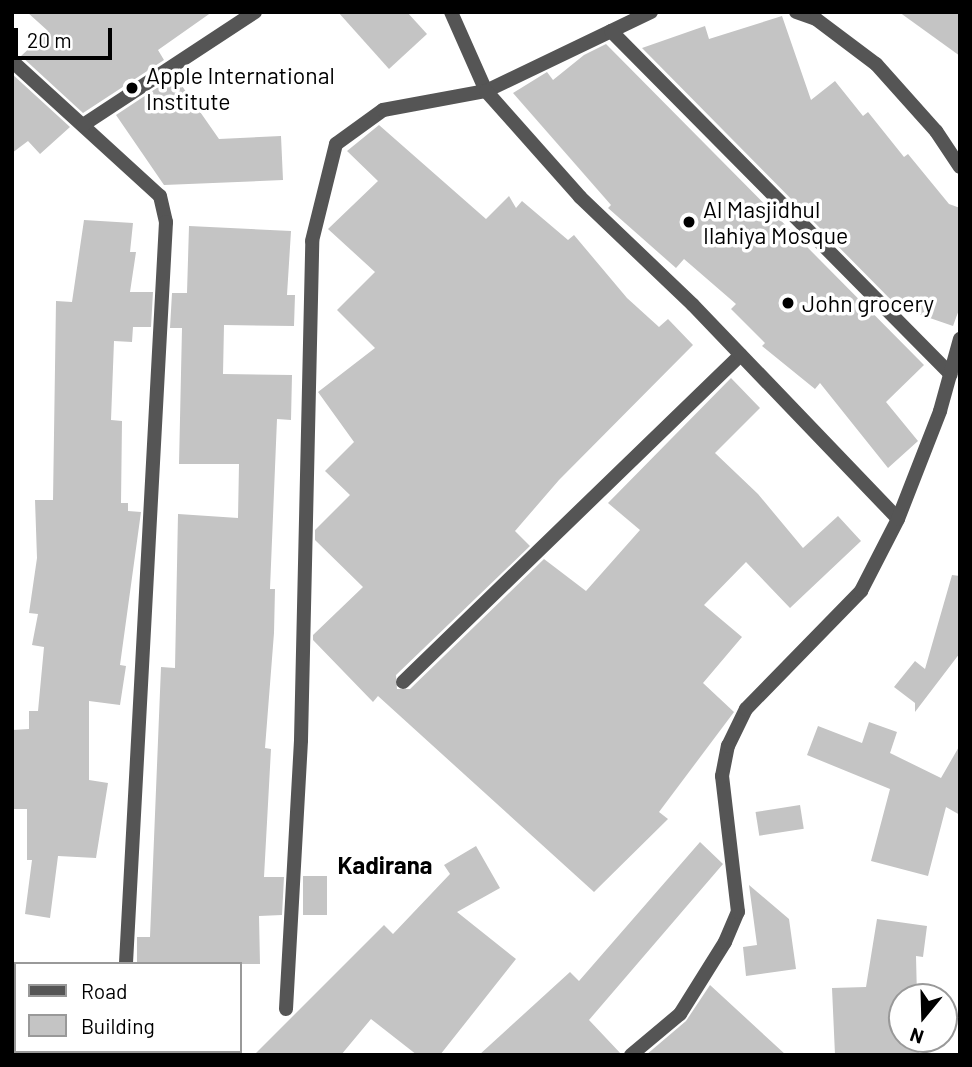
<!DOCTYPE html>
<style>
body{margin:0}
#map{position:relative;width:972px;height:1067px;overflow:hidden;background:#fff;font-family:Barlow,sans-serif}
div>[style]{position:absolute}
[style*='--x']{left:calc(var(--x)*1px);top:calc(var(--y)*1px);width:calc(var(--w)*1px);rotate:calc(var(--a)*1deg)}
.building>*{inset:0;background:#c4c4c4;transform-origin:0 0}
.minor>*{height:14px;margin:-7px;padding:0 7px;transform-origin:7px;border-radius:7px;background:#555}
.dots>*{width:19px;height:19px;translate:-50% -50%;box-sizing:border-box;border:4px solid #fff;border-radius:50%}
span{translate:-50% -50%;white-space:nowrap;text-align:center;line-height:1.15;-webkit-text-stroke:7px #fff;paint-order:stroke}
.poi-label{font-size:23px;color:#000}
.left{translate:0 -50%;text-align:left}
.neighbourhood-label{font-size:24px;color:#000;font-weight:700}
.frame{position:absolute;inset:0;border:14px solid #000;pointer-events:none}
.legend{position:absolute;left:14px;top:962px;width:228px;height:91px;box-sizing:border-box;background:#fff;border:2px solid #999;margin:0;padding:9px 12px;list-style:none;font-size:21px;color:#000}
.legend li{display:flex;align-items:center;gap:14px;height:35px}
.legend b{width:35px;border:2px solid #999}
.north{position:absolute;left:888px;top:983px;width:70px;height:70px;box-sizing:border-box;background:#fff;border:2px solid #999;border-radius:50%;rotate:199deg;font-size:19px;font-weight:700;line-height:28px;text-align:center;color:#000}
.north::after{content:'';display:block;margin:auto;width:24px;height:32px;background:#000;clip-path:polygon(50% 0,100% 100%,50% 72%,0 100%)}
.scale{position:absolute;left:14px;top:28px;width:98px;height:32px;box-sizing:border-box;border:4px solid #000;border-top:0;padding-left:9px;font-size:21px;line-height:24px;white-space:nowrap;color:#000;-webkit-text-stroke:5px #fff;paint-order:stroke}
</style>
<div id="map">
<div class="building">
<div style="clip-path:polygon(27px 12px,212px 12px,158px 50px,164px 60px,83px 113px,21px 56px,48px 31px)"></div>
<div style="clip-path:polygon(338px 12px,407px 12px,427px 34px,389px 69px)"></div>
<div style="clip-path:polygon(899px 12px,960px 12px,960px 56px)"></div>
<div style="clip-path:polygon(782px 16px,811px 100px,835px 81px,863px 116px,868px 112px,904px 157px,908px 154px,949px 204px,960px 208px,960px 307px,953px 326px,898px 307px,642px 48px,705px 26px,709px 39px)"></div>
<div style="clip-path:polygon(606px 44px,924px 365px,886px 402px,918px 441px,888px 468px,820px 383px,815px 389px,762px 346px,765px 343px,731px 309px,736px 304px,684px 259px,676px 268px,608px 208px,611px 205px,513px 93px,547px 72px,553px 80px,584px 55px)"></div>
<div style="clip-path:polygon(12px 74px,70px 127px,40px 154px,28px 141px,12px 153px)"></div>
<div style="clip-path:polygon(175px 76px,219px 139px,281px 136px,283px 180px,164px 185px,116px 115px)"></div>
<div style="clip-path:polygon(379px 125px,486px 219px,509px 196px,516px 208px,522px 201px,568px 240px,574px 235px,627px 298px,659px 327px,668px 319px,693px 345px,559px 480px,515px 531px,530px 546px,396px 675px,397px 689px,410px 689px,544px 559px,586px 591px,640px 530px,608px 503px,731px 378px,760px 408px,715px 453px,758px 494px,803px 548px,838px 516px,861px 541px,790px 608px,746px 562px,704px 605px,742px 637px,703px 683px,734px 712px,659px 812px,668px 819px,594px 892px,378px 696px,373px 702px,313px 640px,313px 635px,363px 587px,315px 540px,315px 530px,350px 495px,325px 471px,354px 442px,318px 392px,375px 348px,337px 310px,375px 272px,328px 229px,378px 181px,347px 151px)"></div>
<div style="clip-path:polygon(84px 220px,133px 223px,130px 252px,136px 252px,130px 292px,153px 292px,151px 327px,133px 327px,132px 342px,114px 341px,111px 420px,122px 421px,121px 503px,128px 503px,128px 511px,141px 512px,120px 665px,126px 666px,120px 705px,89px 701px,89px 780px,108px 783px,96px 858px,58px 856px,50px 918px,25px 914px,32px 860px,27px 860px,27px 809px,12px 809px,12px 730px,29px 729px,29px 711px,38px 711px,44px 647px,32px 645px,38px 614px,29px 613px,37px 558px,35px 500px,53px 500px,56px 301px,72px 302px)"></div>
<div style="clip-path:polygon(189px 226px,291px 231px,287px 295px,295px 295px,294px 326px,224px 325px,223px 374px,292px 375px,291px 420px,277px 419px,270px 589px,275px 589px,274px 633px,265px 748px,271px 749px,264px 877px,284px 877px,282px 915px,259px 916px,260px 964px,137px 964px,137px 937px,150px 937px,161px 667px,175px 668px,178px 514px,238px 518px,239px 464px,179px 464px,182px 328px,170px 328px,172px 293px,187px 293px)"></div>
<div style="clip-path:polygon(952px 575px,960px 576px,960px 653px,915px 712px,915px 703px,894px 687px,915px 661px,925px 669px)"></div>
<div style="clip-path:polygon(869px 722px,897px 732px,890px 753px,941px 778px,960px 745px,960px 815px,946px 807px,928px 876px,871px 861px,890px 789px,807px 755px,818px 726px,862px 743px)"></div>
<div style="left:800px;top:805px;width:24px;height:45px;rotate:81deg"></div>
<div style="clip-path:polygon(700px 842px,723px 864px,589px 1020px,622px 1055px,479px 1055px,570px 972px,579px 981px)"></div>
<div style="clip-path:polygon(476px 846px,500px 888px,457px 912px,516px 959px,440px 1055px,417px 1055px,371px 1019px,341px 1055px,254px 1055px,384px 925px,393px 934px,450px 874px,444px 865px)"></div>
<div style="left:303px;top:876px;width:24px;height:39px"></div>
<div style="clip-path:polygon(749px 885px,789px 919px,796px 969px,746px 976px,743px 947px,757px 945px)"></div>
<div style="clip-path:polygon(877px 919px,927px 926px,923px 957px,916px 956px,917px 997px,902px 997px,902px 1039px,918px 1039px,919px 1055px,835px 1055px,832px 988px,866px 987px)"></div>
<div style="clip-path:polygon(710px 985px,786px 1055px,646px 1055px,686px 1021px)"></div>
</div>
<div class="minor">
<div style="--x:451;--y:12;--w:86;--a:66.1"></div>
<div style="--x:486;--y:91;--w:183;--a:-25.6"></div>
<div style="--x:796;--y:12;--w:21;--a:19"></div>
<div style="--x:816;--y:19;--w:75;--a:36.9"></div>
<div style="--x:876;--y:64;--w:90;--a:48.2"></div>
<div style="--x:936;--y:131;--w:43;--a:56.3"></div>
<div style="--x:611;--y:31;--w:483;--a:45.3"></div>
<div style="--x:12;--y:61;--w:200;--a:42.4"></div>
<div style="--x:160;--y:196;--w:27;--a:77"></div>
<div style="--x:166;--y:222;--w:743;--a:93.09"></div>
<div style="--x:83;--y:125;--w:206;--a:-33.3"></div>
<div style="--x:403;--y:682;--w:470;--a:-44.1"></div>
<div style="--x:286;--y:1009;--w:269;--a:-86.8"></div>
<div style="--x:301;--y:740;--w:499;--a:-88.7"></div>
<div style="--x:312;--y:241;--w:100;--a:-76.1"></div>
<div style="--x:336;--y:144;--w:58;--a:-35.9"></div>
<div style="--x:383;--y:110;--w:105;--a:-10.5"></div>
<div style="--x:486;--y:91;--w:142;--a:48.4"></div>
<div style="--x:580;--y:197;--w:156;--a:43.7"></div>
<div style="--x:693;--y:305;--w:296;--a:46.2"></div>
<div style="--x:122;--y:1055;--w:4;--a:-90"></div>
<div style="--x:631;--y:1055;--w:64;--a:-39.9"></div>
<div style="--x:680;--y:1014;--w:85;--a:-58"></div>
<div style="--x:725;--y:942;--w:33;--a:-67"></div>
<div style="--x:738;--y:912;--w:137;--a:-96.7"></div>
<div style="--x:722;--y:776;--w:31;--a:-79"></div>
<div style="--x:728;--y:746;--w:41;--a:-64.1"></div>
<div style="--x:746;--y:709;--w:165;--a:-45.7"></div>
<div style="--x:861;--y:591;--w:81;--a:-62.8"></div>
<div style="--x:898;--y:519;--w:116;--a:-68.7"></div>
<div style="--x:940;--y:411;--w:75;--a:-74.5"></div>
</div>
<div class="dots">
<div style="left:132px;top:88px;background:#000"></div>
<div style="left:689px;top:222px;background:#000"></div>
<div style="left:788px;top:303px;background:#000"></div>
</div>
<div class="poi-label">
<span class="left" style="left:146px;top:88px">Apple International<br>Institute</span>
<span class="left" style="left:703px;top:222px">Al Masjidhul<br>Ilahiya Mosque</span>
<span class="left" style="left:802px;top:303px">John grocery</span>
</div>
<div class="neighbourhood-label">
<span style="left:385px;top:865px">Kadirana</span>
</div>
<div class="frame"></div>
<ul class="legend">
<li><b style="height:9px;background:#555"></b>Road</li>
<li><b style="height:19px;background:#c4c4c4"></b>Building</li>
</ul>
<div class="north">N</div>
<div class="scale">20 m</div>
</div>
